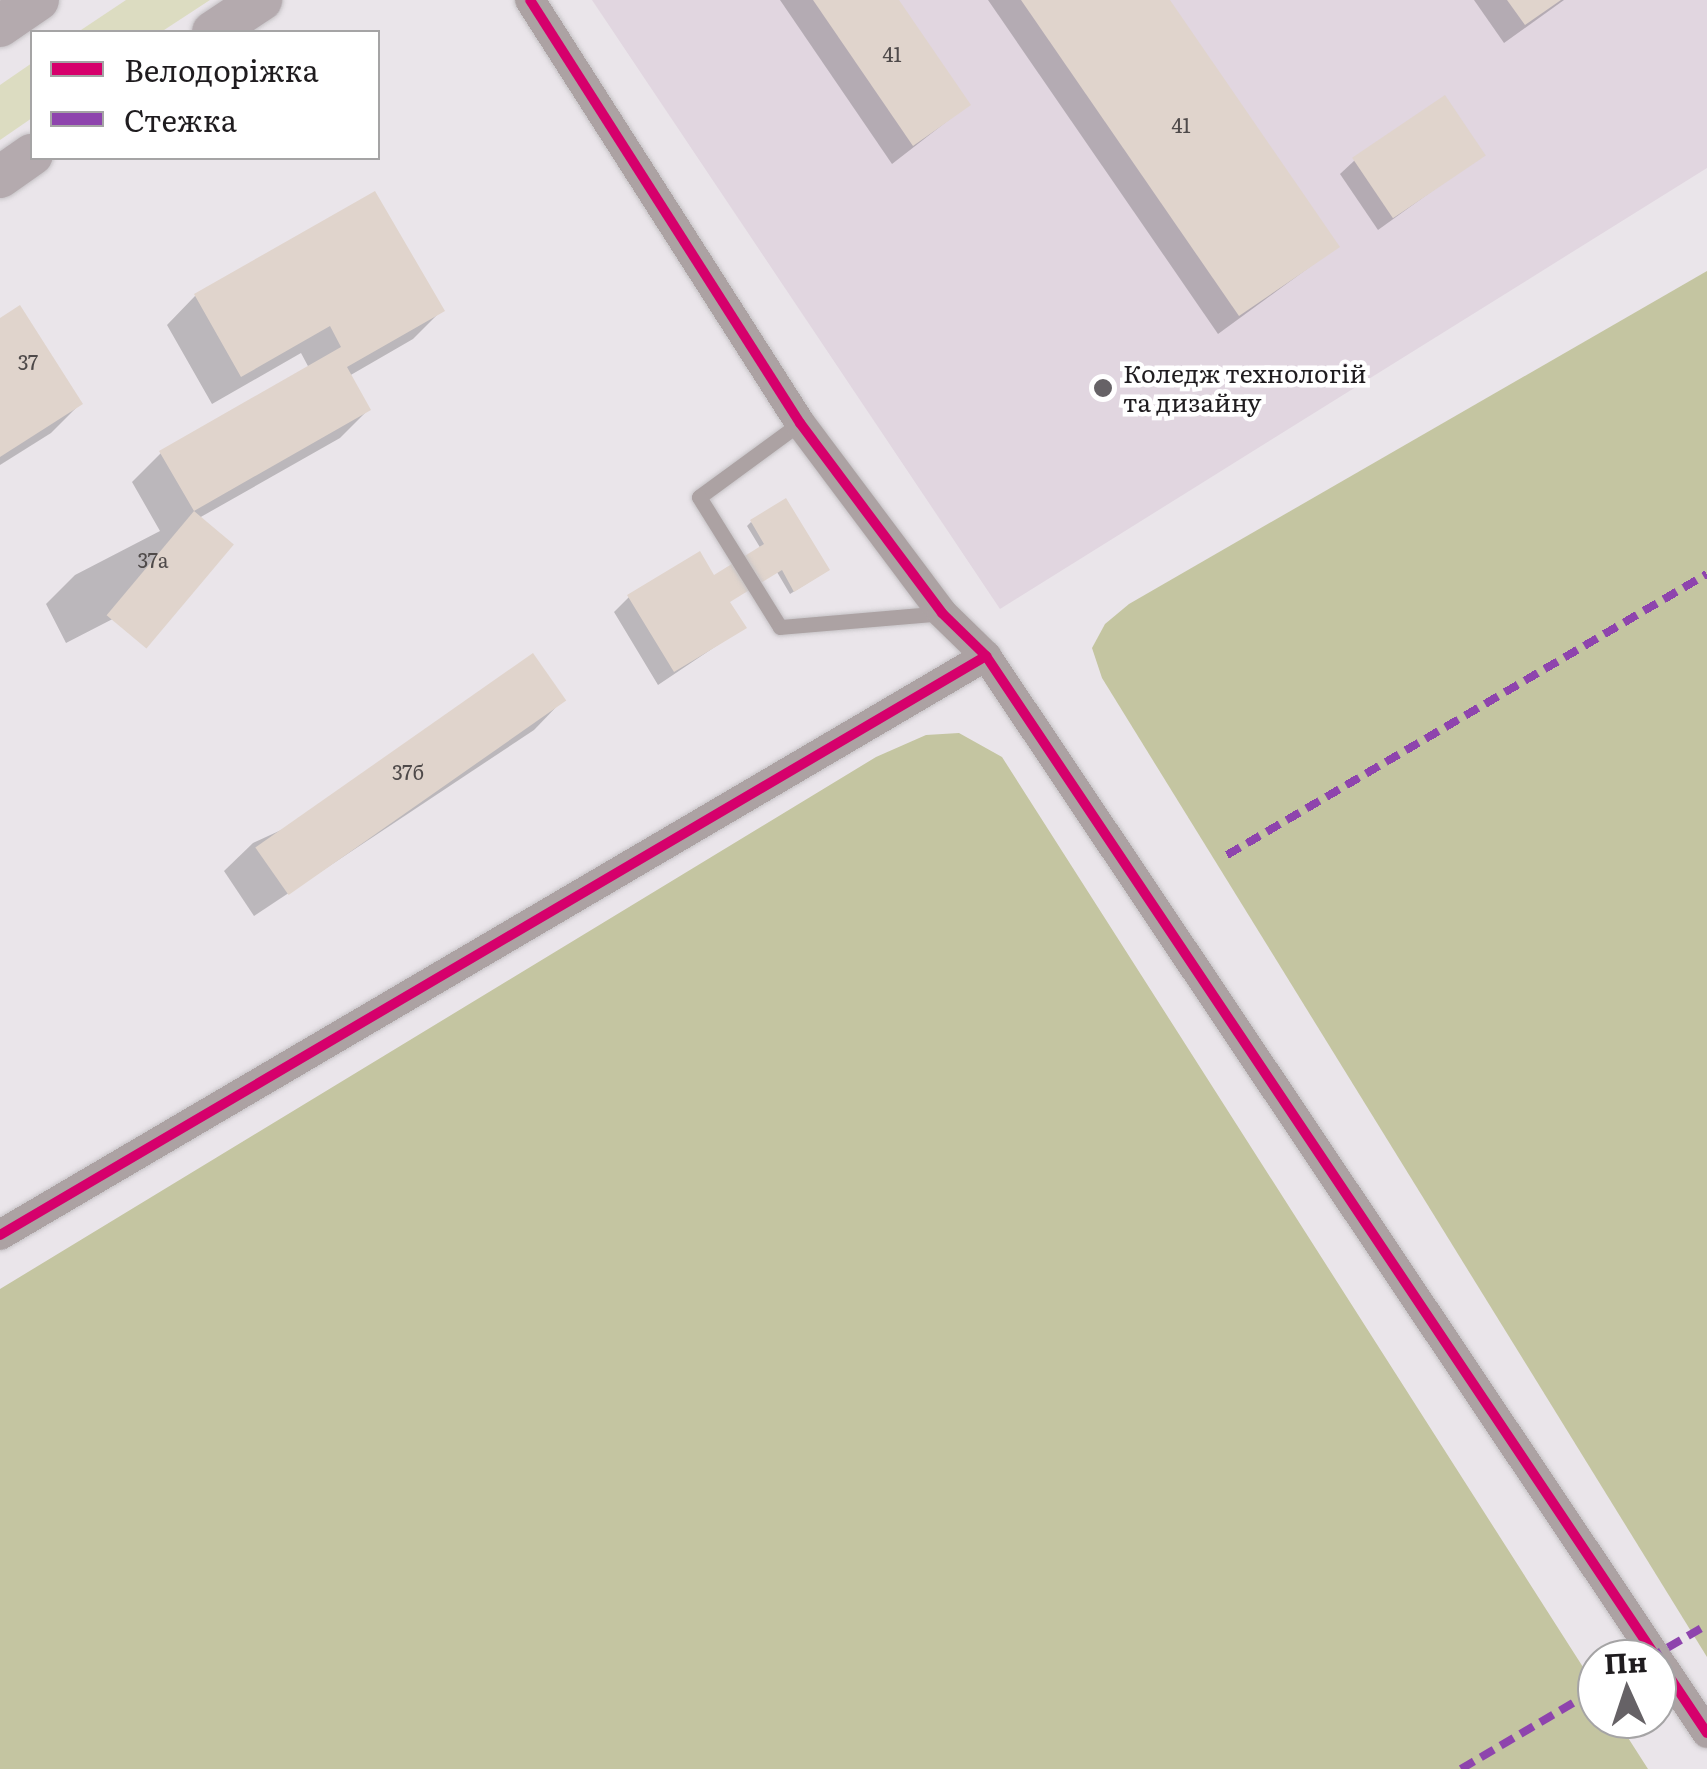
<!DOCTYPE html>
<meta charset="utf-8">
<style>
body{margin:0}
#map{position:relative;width:1707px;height:1769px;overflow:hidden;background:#eae5ea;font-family:Literata,serif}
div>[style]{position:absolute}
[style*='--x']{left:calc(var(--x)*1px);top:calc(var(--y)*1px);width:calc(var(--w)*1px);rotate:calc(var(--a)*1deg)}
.built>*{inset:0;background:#e1d6e0}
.green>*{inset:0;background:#dcdcc1}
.forest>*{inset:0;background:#c4c5a1}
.shadow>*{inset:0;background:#0003}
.building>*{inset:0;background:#e0d4cc;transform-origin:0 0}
.roads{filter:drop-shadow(0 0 2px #c5c2c5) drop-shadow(0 0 2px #c5c2c5)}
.lane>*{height:15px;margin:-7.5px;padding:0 7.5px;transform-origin:7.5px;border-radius:7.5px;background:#aca2a3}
.street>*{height:30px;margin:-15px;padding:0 15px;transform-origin:15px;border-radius:15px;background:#aca2a3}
.secondary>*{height:42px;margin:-21px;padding:0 21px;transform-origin:21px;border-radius:21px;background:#b4aaae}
.quiet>*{height:8px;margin-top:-4px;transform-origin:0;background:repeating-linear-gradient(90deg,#8e44ad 0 15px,transparent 0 23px)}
.cycleway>*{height:10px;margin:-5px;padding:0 5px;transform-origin:5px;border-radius:5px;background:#d6006c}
.dots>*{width:28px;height:28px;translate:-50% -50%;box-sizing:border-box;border:5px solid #fff;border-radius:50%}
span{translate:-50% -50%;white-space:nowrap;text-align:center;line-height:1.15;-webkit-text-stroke:9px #fff;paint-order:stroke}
.number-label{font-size:20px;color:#4f4a4a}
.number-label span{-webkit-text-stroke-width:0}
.poi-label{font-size:25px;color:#1f1c1f}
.left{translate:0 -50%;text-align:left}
.legend{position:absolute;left:30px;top:30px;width:350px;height:130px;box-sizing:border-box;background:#fff;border:2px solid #a5a4a5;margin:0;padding:12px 18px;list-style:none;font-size:30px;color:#1f1c1f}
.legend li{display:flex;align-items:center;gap:20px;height:50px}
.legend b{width:50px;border:2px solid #a5a4a5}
.north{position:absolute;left:1577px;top:1639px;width:100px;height:100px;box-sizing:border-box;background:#fff;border:2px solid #a5a4a5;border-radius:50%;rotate:357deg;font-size:28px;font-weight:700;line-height:40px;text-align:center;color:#1f1c1f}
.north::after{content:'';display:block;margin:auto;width:35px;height:45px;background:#666266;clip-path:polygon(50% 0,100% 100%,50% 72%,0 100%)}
</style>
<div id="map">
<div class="built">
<div style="clip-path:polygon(592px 0,1707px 0,1707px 168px,1000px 609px)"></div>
</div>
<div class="green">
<div style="clip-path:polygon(126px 0,210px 0,161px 32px,78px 32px)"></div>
<div style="clip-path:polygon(32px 63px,32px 118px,0 140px,0 85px)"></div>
</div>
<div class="forest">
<div style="clip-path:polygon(1707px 271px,1707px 1657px,1102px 678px,1092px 648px,1105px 624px,1129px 604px)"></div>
<div style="clip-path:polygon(959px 733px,1002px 757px,1597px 1689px,1597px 1719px,1616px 1719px,1648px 1769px,0 1769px,0 1289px,876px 757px,926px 735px)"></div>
</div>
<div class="shadow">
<div style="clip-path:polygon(780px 0,896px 0,968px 105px,892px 164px)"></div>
<div style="clip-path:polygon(988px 0,1167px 0,1337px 247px,1218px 334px)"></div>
<div style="clip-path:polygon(1474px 0,1564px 0,1504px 43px)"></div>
<div style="clip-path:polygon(1482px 155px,1378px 230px,1340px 174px,1355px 160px)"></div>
<div style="clip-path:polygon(195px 296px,441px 311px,413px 339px,349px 376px,368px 410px,340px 438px,199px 518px,230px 545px,202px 573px,66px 643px,46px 604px,75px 575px,160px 531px,132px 482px,161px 453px,309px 368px,301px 353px,212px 404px,167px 325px)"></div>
<div style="clip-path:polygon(0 321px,80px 404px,51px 433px,0 465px)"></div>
<div style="clip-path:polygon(751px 522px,822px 574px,790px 594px,777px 572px,728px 602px,743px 628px,658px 685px,614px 612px,629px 597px,713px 578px,761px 549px,747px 526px)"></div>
<div style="clip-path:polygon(562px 701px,534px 730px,254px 916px,224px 871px,253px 843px)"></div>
</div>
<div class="building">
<div style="clip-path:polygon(813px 0,899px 0,971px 105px,913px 146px)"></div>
<div style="clip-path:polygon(1021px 0,1170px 0,1340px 247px,1239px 316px)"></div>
<div style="clip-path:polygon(1507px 0,1561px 0,1525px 25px)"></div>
<div style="left:1445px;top:95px;width:73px;height:112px;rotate:56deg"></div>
<div style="clip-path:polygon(375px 191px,445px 311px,347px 367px,371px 410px,194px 511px,159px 451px,341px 347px,330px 326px,241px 377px,194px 294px)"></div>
<div style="clip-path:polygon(20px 305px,83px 404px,0 457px,0 318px)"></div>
<div style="clip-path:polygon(786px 498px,830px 570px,794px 592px,782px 570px,730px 602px,747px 628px,674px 672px,627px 595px,700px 551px,714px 575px,764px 544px,750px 520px)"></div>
<div style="left:194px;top:511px;width:52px;height:136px;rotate:40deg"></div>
<div style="left:533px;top:653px;width:58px;height:339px;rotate:55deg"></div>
</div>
<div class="roads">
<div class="lane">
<div style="--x:800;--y:423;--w:125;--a:143.8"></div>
<div style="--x:699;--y:497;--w:153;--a:58.1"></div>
<div style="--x:780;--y:627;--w:163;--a:-4.9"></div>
</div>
<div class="street">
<div style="--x:530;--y:0;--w:502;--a:57.45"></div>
<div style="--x:800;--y:423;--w:237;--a:53.2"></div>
<div style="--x:942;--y:613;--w:62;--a:44.3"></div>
<div style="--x:986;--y:656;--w:1296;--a:56.2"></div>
<div style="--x:0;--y:1235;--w:1143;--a:-30.42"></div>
</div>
<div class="secondary">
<div style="--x:0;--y:26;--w:46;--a:-34.4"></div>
<div style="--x:213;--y:32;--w:58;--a:-33.7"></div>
<div style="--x:0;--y:177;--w:39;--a:-35"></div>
</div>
</div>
<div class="quiet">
<div style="--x:1227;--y:855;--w:556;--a:-30.35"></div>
<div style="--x:1648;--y:1659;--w:68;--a:-30"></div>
<div style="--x:1461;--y:1769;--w:158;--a:-30.5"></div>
</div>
<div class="cycleway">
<div style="--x:530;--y:0;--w:502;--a:57.45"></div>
<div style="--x:800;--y:423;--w:237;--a:53.2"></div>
<div style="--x:942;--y:613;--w:62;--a:44.3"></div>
<div style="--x:986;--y:656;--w:1296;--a:56.2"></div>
<div style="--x:0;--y:1235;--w:1143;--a:-30.42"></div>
</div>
<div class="dots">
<div style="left:1103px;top:388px;background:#666266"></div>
</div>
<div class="number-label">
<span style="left:892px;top:53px">41</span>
<span style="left:1181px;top:124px">41</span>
<span style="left:28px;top:361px">37</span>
<span style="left:153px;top:559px">37а</span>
<span style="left:408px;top:771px">37б</span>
</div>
<div class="poi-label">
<span class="left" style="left:1123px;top:388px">Коледж технологій<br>та дизайну</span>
</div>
<ul class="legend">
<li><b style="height:12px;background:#d6006c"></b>Велодоріжка</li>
<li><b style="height:12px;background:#8e44ad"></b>Стежка</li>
</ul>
<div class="north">Пн</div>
</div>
